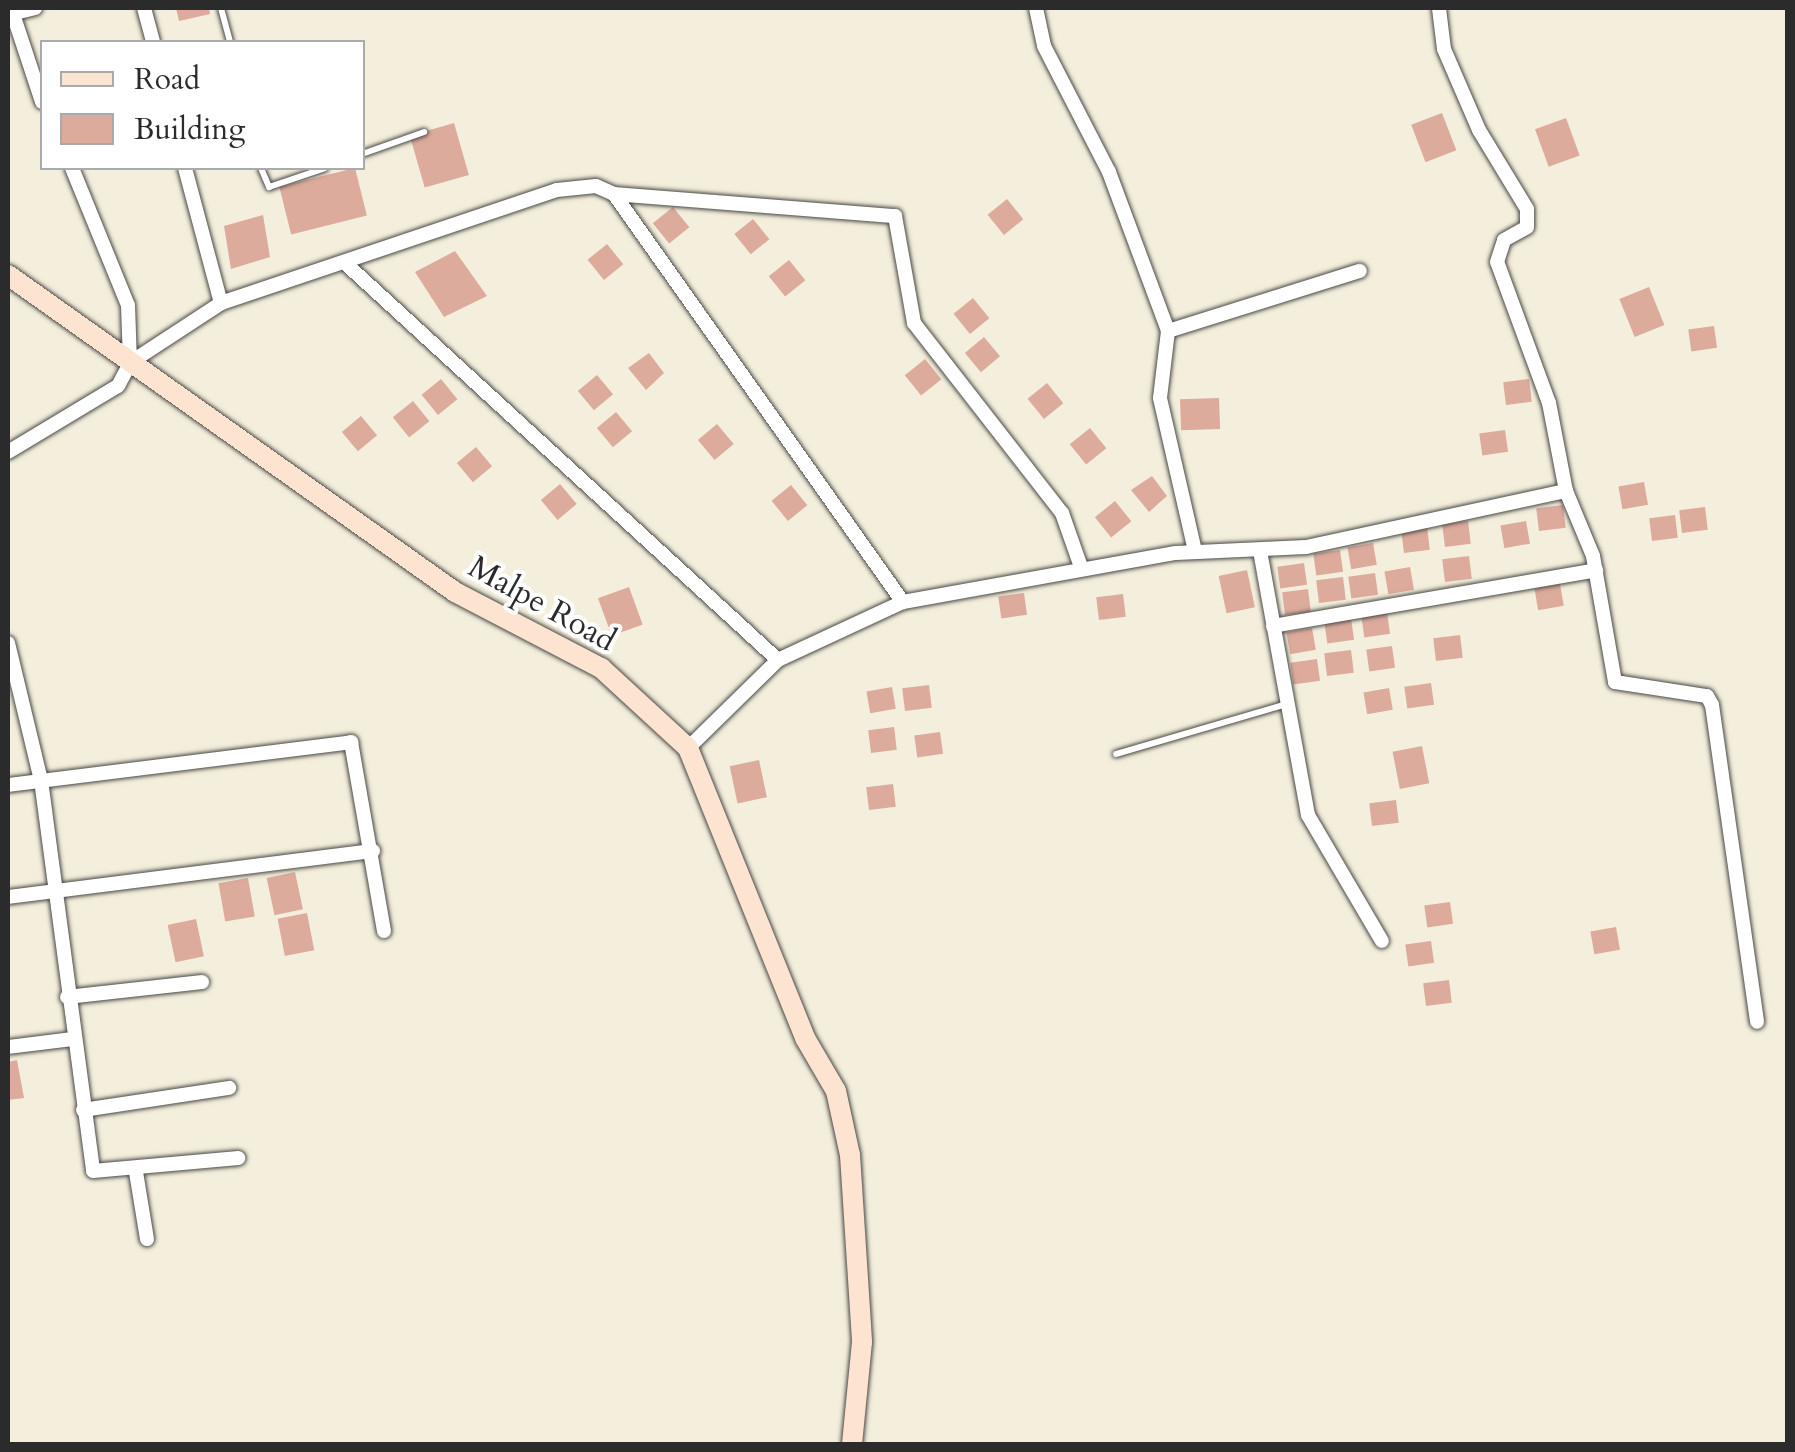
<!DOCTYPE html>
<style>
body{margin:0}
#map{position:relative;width:1795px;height:1452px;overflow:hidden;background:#f4efdc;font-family:Cardo,serif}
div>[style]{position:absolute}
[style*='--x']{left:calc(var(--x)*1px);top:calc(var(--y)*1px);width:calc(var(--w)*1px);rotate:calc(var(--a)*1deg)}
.building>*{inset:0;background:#ddab9c;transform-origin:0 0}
.roads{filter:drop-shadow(0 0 2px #494846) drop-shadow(0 0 2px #494846)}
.lane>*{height:6px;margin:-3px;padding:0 3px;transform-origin:3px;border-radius:3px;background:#fff}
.street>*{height:14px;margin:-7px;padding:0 7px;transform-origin:7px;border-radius:7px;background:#fff}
.secondary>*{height:20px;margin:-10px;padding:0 10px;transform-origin:10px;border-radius:10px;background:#fde4d0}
span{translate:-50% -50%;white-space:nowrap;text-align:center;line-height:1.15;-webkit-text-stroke:8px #fff;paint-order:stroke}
.street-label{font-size:32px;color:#2b2b2b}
.frame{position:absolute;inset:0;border:10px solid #2b2b2b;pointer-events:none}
.legend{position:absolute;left:40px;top:40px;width:325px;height:130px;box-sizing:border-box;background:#fff;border:2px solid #aaa;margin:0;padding:12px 18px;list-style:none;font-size:30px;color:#2b2b2b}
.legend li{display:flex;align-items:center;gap:20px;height:50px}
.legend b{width:50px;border:2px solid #aaa}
</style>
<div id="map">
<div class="building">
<div style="clip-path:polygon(176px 8px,209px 8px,210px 14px,179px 21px)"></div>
<div style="left:1442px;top:113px;width:40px;height:33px;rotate:69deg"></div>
<div style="left:1566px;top:118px;width:40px;height:33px;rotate:70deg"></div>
<div style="left:454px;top:123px;width:54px;height:46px;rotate:74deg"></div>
<div style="left:355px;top:168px;width:49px;height:78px;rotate:76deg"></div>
<div style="left:1007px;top:199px;width:26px;height:25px;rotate:51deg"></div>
<div style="left:673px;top:207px;width:26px;height:26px;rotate:51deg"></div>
<div style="clip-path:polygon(263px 215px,270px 257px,231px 269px,224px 226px)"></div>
<div style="left:753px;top:219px;width:26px;height:24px;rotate:51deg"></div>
<div style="left:607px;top:244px;width:26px;height:25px;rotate:51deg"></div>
<div style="clip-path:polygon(455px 251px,487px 296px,444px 317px,415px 272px)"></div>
<div style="left:789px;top:260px;width:26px;height:26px;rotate:51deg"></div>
<div style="left:1649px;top:287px;width:41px;height:32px;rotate:68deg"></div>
<div style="left:973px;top:298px;width:26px;height:25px;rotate:51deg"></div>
<div style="left:1714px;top:326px;width:22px;height:26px;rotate:82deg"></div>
<div style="left:984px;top:337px;width:25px;height:25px;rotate:50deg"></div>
<div style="clip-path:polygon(649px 353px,664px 373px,646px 390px,628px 368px)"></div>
<div style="left:925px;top:359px;width:26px;height:26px;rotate:51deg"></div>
<div style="left:597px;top:375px;width:25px;height:25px;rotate:50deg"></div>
<div style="left:441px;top:379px;width:26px;height:25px;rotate:51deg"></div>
<div style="left:1529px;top:379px;width:23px;height:26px;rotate:83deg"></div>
<div style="left:1047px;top:383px;width:26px;height:25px;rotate:51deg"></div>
<div style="left:1219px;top:398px;width:31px;height:39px;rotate:88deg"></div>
<div style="left:413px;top:401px;width:26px;height:26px;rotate:51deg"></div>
<div style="left:616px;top:412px;width:25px;height:25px;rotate:50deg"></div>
<div style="left:361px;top:416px;width:25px;height:25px;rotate:50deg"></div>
<div style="left:717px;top:424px;width:26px;height:25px;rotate:50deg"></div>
<div style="left:1090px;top:428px;width:26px;height:26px;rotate:51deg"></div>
<div style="left:1505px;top:430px;width:22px;height:26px;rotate:82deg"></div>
<div style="left:476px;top:447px;width:25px;height:25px;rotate:50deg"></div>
<div style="clip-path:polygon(1152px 476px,1167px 496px,1149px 512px,1131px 490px)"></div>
<div style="left:1644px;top:482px;width:23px;height:26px;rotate:80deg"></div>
<div style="left:560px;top:484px;width:26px;height:25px;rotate:50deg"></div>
<div style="left:791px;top:485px;width:26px;height:25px;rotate:51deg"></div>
<div style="left:1115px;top:501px;width:26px;height:26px;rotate:51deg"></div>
<div style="left:1563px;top:505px;width:23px;height:27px;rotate:83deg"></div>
<div style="left:1705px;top:507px;width:23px;height:26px;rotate:83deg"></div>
<div style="left:1675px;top:515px;width:23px;height:26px;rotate:83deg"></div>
<div style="left:1468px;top:521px;width:23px;height:26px;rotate:83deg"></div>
<div style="left:1526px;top:521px;width:23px;height:26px;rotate:80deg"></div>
<div style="left:1427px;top:527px;width:23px;height:26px;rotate:83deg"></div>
<div style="left:1373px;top:543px;width:22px;height:26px;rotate:80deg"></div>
<div style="left:1340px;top:550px;width:22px;height:27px;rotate:82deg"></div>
<div style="left:1469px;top:556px;width:23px;height:27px;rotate:83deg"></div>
<div style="left:1304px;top:563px;width:22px;height:27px;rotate:82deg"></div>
<div style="left:1410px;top:567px;width:23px;height:26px;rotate:80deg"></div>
<div style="left:1247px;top:570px;width:38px;height:29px;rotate:78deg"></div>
<div style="left:1375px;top:573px;width:22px;height:27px;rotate:82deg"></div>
<div style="left:1343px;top:577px;width:23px;height:27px;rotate:83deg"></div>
<div style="left:1560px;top:584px;width:22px;height:26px;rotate:80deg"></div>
<div style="left:629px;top:587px;width:40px;height:33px;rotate:70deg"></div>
<div style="left:1308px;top:589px;width:23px;height:26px;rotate:83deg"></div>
<div style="left:1024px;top:593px;width:22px;height:26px;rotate:82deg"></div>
<div style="left:1123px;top:594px;width:23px;height:27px;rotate:83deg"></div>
<div style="left:1387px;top:612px;width:22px;height:26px;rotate:82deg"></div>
<div style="left:1351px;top:618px;width:22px;height:27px;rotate:82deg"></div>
<div style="left:1312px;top:628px;width:22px;height:26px;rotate:80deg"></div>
<div style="left:1460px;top:635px;width:23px;height:27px;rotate:83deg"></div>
<div style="left:1392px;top:646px;width:22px;height:26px;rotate:82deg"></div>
<div style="left:1351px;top:650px;width:23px;height:27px;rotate:83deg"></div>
<div style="left:1317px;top:659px;width:22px;height:27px;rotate:82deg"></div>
<div style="left:1431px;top:683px;width:22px;height:27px;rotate:82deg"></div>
<div style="left:929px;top:685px;width:23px;height:27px;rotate:83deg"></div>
<div style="left:892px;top:687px;width:22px;height:26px;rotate:80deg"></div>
<div style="left:1389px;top:688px;width:22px;height:26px;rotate:80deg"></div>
<div style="left:894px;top:727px;width:23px;height:26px;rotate:83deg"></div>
<div style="left:940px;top:732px;width:22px;height:26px;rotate:82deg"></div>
<div style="left:1422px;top:746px;width:38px;height:30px;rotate:79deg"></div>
<div style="left:759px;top:760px;width:38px;height:30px;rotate:78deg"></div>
<div style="left:893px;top:784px;width:23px;height:27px;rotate:83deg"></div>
<div style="left:1396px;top:800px;width:23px;height:27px;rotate:83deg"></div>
<div style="left:295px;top:872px;width:38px;height:29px;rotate:78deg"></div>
<div style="left:248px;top:878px;width:39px;height:30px;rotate:80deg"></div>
<div style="left:1450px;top:902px;width:22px;height:26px;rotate:82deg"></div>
<div style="left:307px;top:913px;width:38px;height:30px;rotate:79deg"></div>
<div style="left:196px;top:919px;width:38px;height:29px;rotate:78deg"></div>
<div style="left:1616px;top:927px;width:23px;height:26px;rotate:80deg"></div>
<div style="left:1431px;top:941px;width:22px;height:26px;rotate:82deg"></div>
<div style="left:1449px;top:980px;width:23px;height:26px;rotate:83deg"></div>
<div style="clip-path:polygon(17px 1060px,24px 1098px,8px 1100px,8px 1062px)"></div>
</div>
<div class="roads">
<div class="lane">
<div style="--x:221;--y:8;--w:35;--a:75"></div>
<div style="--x:362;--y:154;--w:66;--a:-19.5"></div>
<div style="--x:261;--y:168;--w:21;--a:67"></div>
<div style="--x:269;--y:187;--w:59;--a:-18.7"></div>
<div style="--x:1116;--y:754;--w:178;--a:-16.3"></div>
</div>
<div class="street">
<div style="--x:11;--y:8;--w:99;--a:71.7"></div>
<div style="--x:144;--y:8;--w:35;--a:75"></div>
<div style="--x:1036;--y:8;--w:39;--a:78"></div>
<div style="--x:1044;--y:46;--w:142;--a:62.7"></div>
<div style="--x:1109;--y:172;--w:170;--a:69.6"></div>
<div style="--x:11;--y:14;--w:25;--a:-14"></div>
<div style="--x:72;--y:168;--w:148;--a:67.8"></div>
<div style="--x:128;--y:305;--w:56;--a:88"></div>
<div style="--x:185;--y:168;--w:140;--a:75.1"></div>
<div style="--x:614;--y:194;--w:282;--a:4.5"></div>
<div style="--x:895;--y:216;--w:109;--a:79.9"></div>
<div style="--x:914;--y:323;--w:241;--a:52.1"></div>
<div style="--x:1062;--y:513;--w:57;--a:70.6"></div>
<div style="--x:345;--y:263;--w:587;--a:42.52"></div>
<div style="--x:8;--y:452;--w:128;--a:-31"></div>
<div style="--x:118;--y:386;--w:27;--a:-62"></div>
<div style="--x:131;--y:362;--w:108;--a:-33.2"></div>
<div style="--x:221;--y:303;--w:354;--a:-18.6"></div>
<div style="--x:557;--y:190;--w:39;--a:-6"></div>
<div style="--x:596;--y:186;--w:20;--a:24"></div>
<div style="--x:614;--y:194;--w:500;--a:54.7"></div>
<div style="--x:1566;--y:491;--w:70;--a:67.4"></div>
<div style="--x:1593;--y:556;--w:128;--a:80.1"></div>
<div style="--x:1615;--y:682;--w:93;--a:8.7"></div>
<div style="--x:1707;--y:696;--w:10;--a:61"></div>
<div style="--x:1712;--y:705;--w:320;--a:81.9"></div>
<div style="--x:1195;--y:551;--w:157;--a:-102.9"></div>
<div style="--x:1160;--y:398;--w:67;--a:-83.2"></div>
<div style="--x:1168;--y:331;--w:201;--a:-17.4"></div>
<div style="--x:1260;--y:551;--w:268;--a:79.7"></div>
<div style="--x:1308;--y:815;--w:146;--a:59.6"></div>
<div style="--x:1273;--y:626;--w:328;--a:-9.8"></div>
<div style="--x:8;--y:643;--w:141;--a:76.5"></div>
<div style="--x:41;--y:780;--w:394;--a:82.4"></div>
<div style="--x:93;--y:1171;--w:146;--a:-5.1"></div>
<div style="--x:688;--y:748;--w:126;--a:-44.4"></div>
<div style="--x:778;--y:660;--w:138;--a:-24.9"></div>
<div style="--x:903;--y:602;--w:277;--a:-10.2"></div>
<div style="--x:1176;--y:553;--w:130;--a:-2.6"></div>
<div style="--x:1306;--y:547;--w:266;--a:-12.2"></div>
<div style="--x:1566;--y:491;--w:90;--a:-100.9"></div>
<div style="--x:1549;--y:403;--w:150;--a:-110.2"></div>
<div style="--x:1497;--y:262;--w:23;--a:-72"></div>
<div style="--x:1504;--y:240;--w:26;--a:-29"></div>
<div style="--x:1527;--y:227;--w:18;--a:-90"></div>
<div style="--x:1527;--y:209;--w:92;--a:-121.3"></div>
<div style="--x:1479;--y:130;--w:88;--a:-113.4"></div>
<div style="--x:1444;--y:49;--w:41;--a:-97"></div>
<div style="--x:8;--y:785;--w:346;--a:-7.1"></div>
<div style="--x:351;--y:742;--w:192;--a:80.1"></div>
<div style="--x:8;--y:897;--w:368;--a:-7.2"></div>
<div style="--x:67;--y:997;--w:136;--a:-6.3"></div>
<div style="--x:8;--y:1047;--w:64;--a:-7.1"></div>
<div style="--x:83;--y:1110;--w:148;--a:-8.6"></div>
<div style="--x:136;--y:1172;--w:68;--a:80.7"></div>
</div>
<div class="secondary">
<div style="--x:8;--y:275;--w:548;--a:35.34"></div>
<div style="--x:455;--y:592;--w:165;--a:27.5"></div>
<div style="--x:601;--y:668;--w:118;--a:42.6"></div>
<div style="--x:688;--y:748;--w:313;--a:68"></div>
<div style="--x:805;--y:1038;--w:61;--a:59.7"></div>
<div style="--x:836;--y:1091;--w:66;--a:77.7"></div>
<div style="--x:850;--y:1155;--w:187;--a:86.3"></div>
<div style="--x:862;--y:1342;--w:102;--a:95.6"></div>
</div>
</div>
<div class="street-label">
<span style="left:542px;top:604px;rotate:29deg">Malpe Road</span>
</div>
<div class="frame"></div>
<ul class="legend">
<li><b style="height:12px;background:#fde4d0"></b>Road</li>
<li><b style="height:28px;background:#ddab9c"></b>Building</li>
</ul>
</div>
